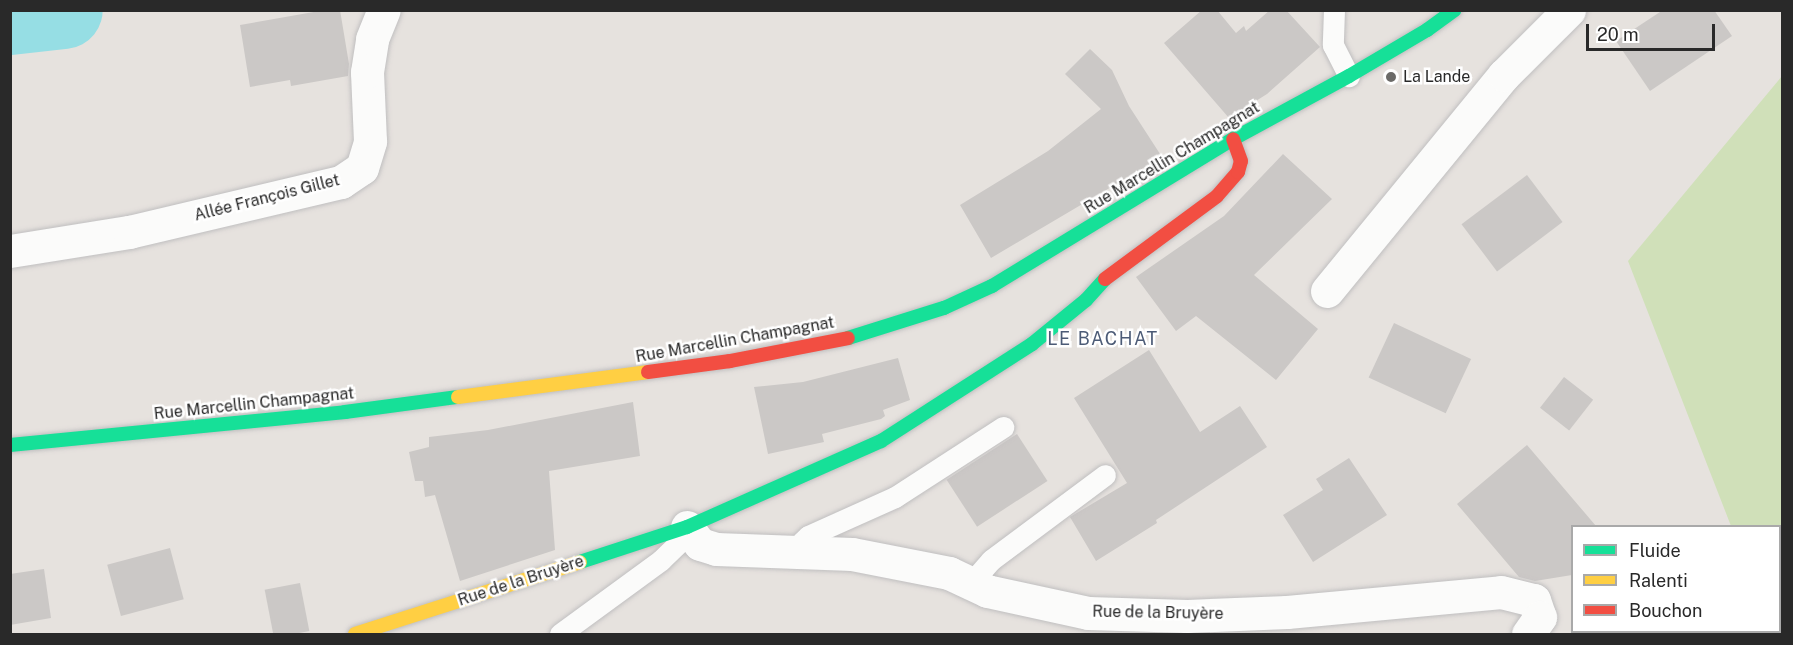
<!DOCTYPE html>
<meta charset="utf-8">
<style>
body{margin:0}
#map{position:relative;width:1793px;height:645px;overflow:hidden;background:#e6e2de;font-family:"Public Sans",sans-serif}
div>[style]{position:absolute}
[style*='--x']{left:calc(var(--x)*1px);top:calc(var(--y)*1px);width:calc(var(--w)*1px);rotate:calc(var(--a)*1deg)}
.green>*{inset:0;background:#d0e0b9}
.river>*{height:78px;margin:-39px;padding:0 39px;transform-origin:39px;border-radius:39px;background:#96dee4}
.building>*{inset:0;background:#cbc8c6;transform-origin:0 0}
.roads{filter:drop-shadow(0 0 2px #c0bfc0) drop-shadow(0 0 2px #c0bfc0)}
.lane>*{height:21px;margin:-10.5px;padding:0 10.5px;transform-origin:10.5px;border-radius:10.5px;background:#fbfbfa}
.street>*{height:33px;margin:-16.5px;padding:0 16.5px;transform-origin:16.5px;border-radius:16.5px;background:#fbfbfa}
.fast>*{height:14px;margin:-7px;padding:0 7px;transform-origin:7px;border-radius:7px;background:#16e098}
.slow>*{height:14px;margin:-7px;padding:0 7px;transform-origin:7px;border-radius:7px;background:#ffcf43}
.jam>*{height:14px;margin:-7px;padding:0 7px;transform-origin:7px;border-radius:7px;background:#f24e42}
.dots>*{width:16px;height:16px;translate:-50% -50%;box-sizing:border-box;border:3px solid #fff;border-radius:50%}
span{translate:-50% -50%;white-space:nowrap;text-align:center;line-height:1.15;-webkit-text-stroke:5px #fff;paint-order:stroke}
.poi-label{font-size:16px;color:#292929}
.left{translate:0 -50%;text-align:left}
.street-label{font-size:16px;color:#292929}
.neighbourhood-label{font-size:18px;color:#4c5b76;letter-spacing:1.5px}
.frame{position:absolute;inset:0;border:12px solid #292929;pointer-events:none}
.legend{position:absolute;left:1571px;top:525px;width:210px;height:108px;box-sizing:border-box;background:#fff;border:2px solid #a9a9a9;margin:0;padding:8px 10px;list-style:none;font-size:18px;color:#292929}
.legend li{display:flex;align-items:center;gap:12px;height:30px}
.legend b{width:30px;border:2px solid #a9a9a9}
.scale{position:absolute;left:1586px;top:24px;width:129px;height:27px;box-sizing:border-box;border:3px solid #292929;border-top:0;padding-left:8px;font-size:18px;line-height:21px;white-space:nowrap;color:#292929;-webkit-text-stroke:4px #fff;paint-order:stroke}
</style>
<div id="map">
<div class="green">
<div style="clip-path:polygon(1782px 76px,1782px 634px,1661px 634px,1665px 632px,1780px 632px,1780px 526px,1731px 526px,1628px 261px)"></div>
</div>
<div class="river">
<div style="--x:10;--y:16;--w:54;--a:-6.3"></div>
</div>
<div class="building">
<div style="clip-path:polygon(325px 10px,340px 10px,349px 64px,348px 76px,291px 86px,290px 80px,250px 87px,240px 25px)"></div>
<div style="clip-path:polygon(1202px 10px,1217px 10px,1236px 33px,1244px 26px,1246px 31px,1270px 10px,1286px 10px,1320px 47px,1267px 94px,1229px 118px,1164px 43px)"></div>
<div style="clip-path:polygon(1663px 10px,1714px 10px,1732px 36px,1650px 91px,1616px 41px)"></div>
<div style="clip-path:polygon(1090px 49px,1112px 70px,1129px 106px,1162px 157px,991px 258px,960px 205px,1048px 151px,1101px 109px,1065px 74px)"></div>
<div style="clip-path:polygon(1283px 154px,1332px 199px,1254px 275px,1318px 329px,1276px 380px,1196px 316px,1176px 331px,1136px 277px,1224px 216px)"></div>
<div style="left:1527px;top:175px;width:59px;height:82px;rotate:53deg"></div>
<div style="left:1394px;top:323px;width:85px;height:60px;rotate:25deg"></div>
<div style="clip-path:polygon(1149px 350px,1200px 432px,1240px 406px,1267px 447px,1156px 520px,1157px 523px,1096px 561px,1070px 517px,1127px 483px,1074px 398px)"></div>
<div style="clip-path:polygon(898px 358px,910px 400px,883px 410px,885px 416px,881px 419px,822px 434px,824px 442px,768px 454px,754px 387px,803px 382px)"></div>
<div style="left:1564px;top:377px;width:37px;height:39px;rotate:38deg"></div>
<div style="clip-path:polygon(633px 402px,640px 456px,549px 471px,555px 550px,460px 581px,435px 495px,425px 497px,423px 481px,415px 481px,409px 452px,429px 447px,429px 437px,488px 430px)"></div>
<div style="left:1017px;top:434px;width:56px;height:84px;rotate:57deg"></div>
<div style="clip-path:polygon(1527px 445px,1596px 526px,1572px 526px,1572px 575px,1535px 581px,1519px 577px,1457px 504px)"></div>
<div style="clip-path:polygon(1349px 458px,1387px 515px,1313px 562px,1283px 515px,1323px 490px,1316px 479px)"></div>
<div style="left:170px;top:548px;width:53px;height:65px;rotate:75deg"></div>
<div style="clip-path:polygon(44px 569px,51px 618px,10px 625px,10px 574px)"></div>
<div style="left:300px;top:583px;width:49px;height:36px;rotate:79deg"></div>
</div>
<div class="roads">
<div class="lane">
<div style="--x:1334;--y:10;--w:35;--a:92"></div>
<div style="--x:1333;--y:45;--w:35;--a:63"></div>
<div style="--x:801;--y:551;--w:9;--a:-84"></div>
<div style="--x:802;--y:542;--w:8;--a:-45"></div>
<div style="--x:808;--y:536;--w:95;--a:-24.1"></div>
<div style="--x:895;--y:497;--w:129;--a:-32.9"></div>
<div style="--x:971;--y:583;--w:30;--a:-49"></div>
<div style="--x:991;--y:560;--w:142;--a:-36.7"></div>
<div style="--x:560;--y:634;--w:125;--a:-36.2"></div>
<div style="--x:661;--y:560;--w:28;--a:-44"></div>
<div style="--x:681;--y:541;--w:15;--a:-67"></div>
</div>
<div class="street">
<div style="--x:10;--y:251;--w:121;--a:-9.1"></div>
<div style="--x:129;--y:232;--w:218;--a:-13.3"></div>
<div style="--x:341;--y:182;--w:25;--a:-34"></div>
<div style="--x:362;--y:168;--w:28;--a:-73"></div>
<div style="--x:370;--y:141;--w:69;--a:-92.5"></div>
<div style="--x:367;--y:72;--w:33;--a:-81"></div>
<div style="--x:372;--y:39;--w:31;--a:-68"></div>
<div style="--x:1327;--y:291;--w:279;--a:-50.7"></div>
<div style="--x:1504;--y:75;--w:92;--a:-45"></div>
<div style="--x:687;--y:527;--w:21;--a:53"></div>
<div style="--x:700;--y:544;--w:17;--a:17"></div>
<div style="--x:716;--y:549;--w:136;--a:2.1"></div>
<div style="--x:852;--y:554;--w:99;--a:11.1"></div>
<div style="--x:949;--y:573;--w:42;--a:25.3"></div>
<div style="--x:987;--y:591;--w:103;--a:12.3"></div>
<div style="--x:1088;--y:613;--w:99;--a:1.7"></div>
<div style="--x:1187;--y:616;--w:100;--a:-2.3"></div>
<div style="--x:1287;--y:612;--w:215;--a:-5.3"></div>
<div style="--x:1501;--y:592;--w:34;--a:14"></div>
<div style="--x:1534;--y:600;--w:18;--a:71"></div>
<div style="--x:1540;--y:617;--w:21;--a:125"></div>
</div>
<div class="fast">
<div style="--x:848;--y:338;--w:101;--a:-17.4"></div>
<div style="--x:944;--y:308;--w:53;--a:-24.6"></div>
<div style="--x:992;--y:286;--w:282;--a:-31.4"></div>
<div style="--x:1233;--y:139;--w:132;--a:-28.5"></div>
<div style="--x:1349;--y:76;--w:91;--a:-30.5"></div>
<div style="--x:1427;--y:30;--w:34;--a:-36"></div>
<div style="--x:10;--y:445;--w:337;--a:-5.6"></div>
<div style="--x:345;--y:412;--w:114;--a:-7.6"></div>
<div style="--x:580;--y:562;--w:113;--a:-18.1"></div>
<div style="--x:687;--y:527;--w:212;--a:-23.9"></div>
<div style="--x:881;--y:441;--w:179;--a:-32.7"></div>
<div style="--x:1032;--y:344;--w:70;--a:-39.2"></div>
<div style="--x:1086;--y:300;--w:28;--a:-48"></div>
</div>
<div class="slow">
<div style="--x:458;--y:397;--w:192;--a:-7.5"></div>
<div style="--x:355;--y:634;--w:236;--a:-17.7"></div>
</div>
<div class="jam">
<div style="--x:1105;--y:279;--w:139;--a:-36.5"></div>
<div style="--x:1217;--y:196;--w:32;--a:-49"></div>
<div style="--x:1238;--y:172;--w:11;--a:-75"></div>
<div style="--x:1241;--y:161;--w:23;--a:-110"></div>
<div style="--x:648;--y:372;--w:83;--a:-7.6"></div>
<div style="--x:730;--y:361;--w:120;--a:-11"></div>
</div>
</div>
<div class="dots">
<div style="left:1391px;top:77px;background:#6b6a68"></div>
</div>
<div class="poi-label">
<span class="left" style="left:1403px;top:77px">La Lande</span>
</div>
<div class="street-label">
<span style="left:1172px;top:158px;rotate:-31deg">Rue Marcellin Champagnat</span>
<span style="left:267px;top:198px;rotate:-14deg">Allée François Gillet</span>
<span style="left:735px;top:340px;rotate:-10deg">Rue Marcellin Champagnat</span>
<span style="left:254px;top:404px;rotate:-6deg">Rue Marcellin Champagnat</span>
<span style="left:521px;top:581px;rotate:-18deg">Rue de la Bruyère</span>
<span style="left:1158px;top:613px;rotate:1deg">Rue de la Bruyère</span>
</div>
<div class="neighbourhood-label">
<span style="left:1103px;top:339px">LE BACHAT</span>
</div>
<div class="frame"></div>
<ul class="legend">
<li><b style="height:8px;background:#16e098"></b>Fluide</li>
<li><b style="height:8px;background:#ffcf43"></b>Ralenti</li>
<li><b style="height:8px;background:#f24e42"></b>Bouchon</li>
</ul>
<div class="scale">20 m</div>
</div>
